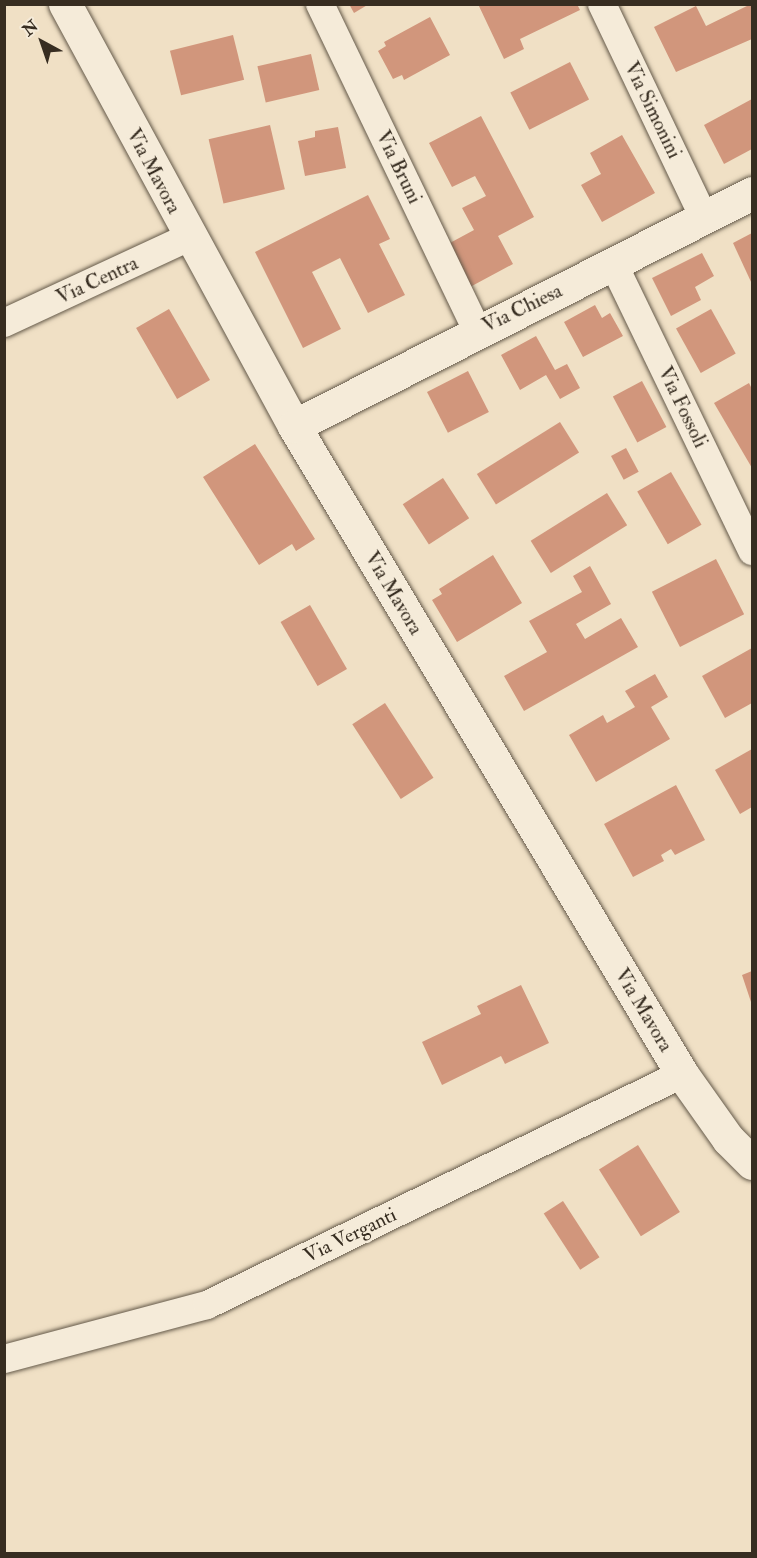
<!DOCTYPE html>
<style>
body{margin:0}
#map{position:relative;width:757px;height:1558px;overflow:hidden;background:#f0e0c5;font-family:"IM FELL Double Pica",serif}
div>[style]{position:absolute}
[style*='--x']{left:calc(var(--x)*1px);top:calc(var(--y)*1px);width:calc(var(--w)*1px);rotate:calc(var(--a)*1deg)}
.building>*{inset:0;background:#d1967c;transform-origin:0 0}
.roads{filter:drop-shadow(0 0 2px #655a4a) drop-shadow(0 0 2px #655a4a)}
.minor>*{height:28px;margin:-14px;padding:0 14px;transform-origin:14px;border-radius:14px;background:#f5ebd9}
.tertiary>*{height:33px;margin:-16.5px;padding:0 16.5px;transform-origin:16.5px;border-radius:16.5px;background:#f5ebd9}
span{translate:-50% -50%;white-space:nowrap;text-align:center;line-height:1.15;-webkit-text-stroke:5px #f5ebd9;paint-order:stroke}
.street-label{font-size:20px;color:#372d21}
.frame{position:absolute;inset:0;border:6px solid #372d21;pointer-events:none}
.north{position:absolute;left:12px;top:12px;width:60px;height:60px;-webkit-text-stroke:4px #f5ebd9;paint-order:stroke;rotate:320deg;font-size:16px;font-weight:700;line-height:24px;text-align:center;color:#372d21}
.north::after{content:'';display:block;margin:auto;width:21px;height:27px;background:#372d21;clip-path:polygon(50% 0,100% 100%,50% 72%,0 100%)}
</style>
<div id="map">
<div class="building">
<div style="clip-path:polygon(349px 4px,369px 4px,354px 13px)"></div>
<div style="clip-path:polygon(478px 4px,577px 4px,580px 10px,520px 39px,524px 49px,504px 59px)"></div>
<div style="clip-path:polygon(751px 4px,752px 39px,676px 72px,654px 27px,696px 6px,706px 26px)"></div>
<div style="clip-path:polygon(430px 17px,450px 55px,404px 80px,402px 75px,393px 79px,378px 51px,386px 46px,384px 42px)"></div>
<div style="left:233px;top:35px;width:46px;height:65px;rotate:76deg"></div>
<div style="left:311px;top:54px;width:37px;height:55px;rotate:77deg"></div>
<div style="left:570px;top:62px;width:42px;height:67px;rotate:63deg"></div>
<div style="clip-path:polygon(752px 99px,752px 149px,724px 164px,704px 125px)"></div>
<div style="clip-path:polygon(481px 116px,534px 217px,498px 236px,513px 264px,470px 287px,448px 244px,474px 230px,462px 208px,486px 196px,475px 176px,452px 187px,429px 143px)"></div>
<div style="left:270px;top:125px;width:66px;height:63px;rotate:77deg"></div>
<div style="clip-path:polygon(338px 127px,346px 168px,305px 176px,298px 141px,315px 137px,315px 131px)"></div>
<div style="clip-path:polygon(622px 135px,655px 193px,602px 222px,581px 185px,601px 174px,590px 153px)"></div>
<div style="clip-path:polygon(368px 195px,390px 239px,379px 244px,405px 295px,368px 313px,340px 258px,312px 272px,341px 329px,303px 348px,255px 252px)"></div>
<div style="clip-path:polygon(752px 233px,752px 284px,733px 243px)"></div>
<div style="clip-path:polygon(702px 253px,714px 276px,695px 287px,701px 300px,671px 316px,652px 278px)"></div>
<div style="clip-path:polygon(595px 305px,602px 318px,610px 313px,623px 336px,583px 357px,564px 322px)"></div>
<div style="left:169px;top:309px;width:82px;height:38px;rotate:60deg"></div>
<div style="left:711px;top:309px;width:51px;height:40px;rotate:61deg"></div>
<div style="clip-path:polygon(536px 336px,555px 370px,567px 364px,580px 388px,560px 399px,546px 375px,520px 390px,501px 355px)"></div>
<div style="left:468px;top:371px;width:46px;height:46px;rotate:63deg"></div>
<div style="left:642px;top:381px;width:52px;height:33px;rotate:62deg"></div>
<div style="clip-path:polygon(749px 383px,752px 389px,752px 468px,714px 403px)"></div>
<div style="left:560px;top:422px;width:36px;height:98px;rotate:58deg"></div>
<div style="clip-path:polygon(255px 444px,315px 539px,296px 551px,292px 544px,259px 565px,203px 477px)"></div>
<div style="left:626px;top:448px;width:27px;height:17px;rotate:62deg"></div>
<div style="left:671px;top:472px;width:61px;height:39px;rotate:60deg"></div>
<div style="left:443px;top:478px;width:48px;height:48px;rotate:57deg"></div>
<div style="left:607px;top:493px;width:38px;height:90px;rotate:58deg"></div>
<div style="clip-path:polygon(493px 555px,522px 603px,457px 642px,432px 600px,442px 594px,439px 589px)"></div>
<div style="left:716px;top:559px;width:62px;height:72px;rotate:63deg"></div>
<div style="clip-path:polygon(590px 566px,611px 604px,576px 624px,585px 639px,621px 618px,638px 647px,524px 711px,504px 676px,547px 652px,529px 621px,582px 592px,573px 576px)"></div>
<div style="left:310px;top:605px;width:74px;height:34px;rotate:60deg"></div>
<div style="clip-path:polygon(752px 648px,752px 703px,725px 718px,702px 676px)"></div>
<div style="clip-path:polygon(655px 674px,668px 697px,651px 707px,670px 739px,596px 782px,569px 735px,603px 715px,607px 723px,635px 707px,625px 691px)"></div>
<div style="left:385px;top:703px;width:89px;height:39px;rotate:57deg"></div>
<div style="clip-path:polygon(752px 749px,752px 807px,740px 814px,715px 770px)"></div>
<div style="clip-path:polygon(676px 785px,705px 840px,675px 855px,671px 849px,661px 855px,664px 861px,633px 877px,604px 824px)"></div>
<div style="clip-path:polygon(752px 971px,752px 1005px,742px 975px)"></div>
<div style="clip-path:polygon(521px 985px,549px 1043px,505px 1064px,501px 1056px,442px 1085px,422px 1042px,481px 1014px,477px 1006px)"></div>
<div style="left:638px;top:1145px;width:79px;height:46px;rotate:58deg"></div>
<div style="left:563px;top:1201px;width:67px;height:23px;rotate:57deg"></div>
</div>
<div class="roads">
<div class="minor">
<div style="--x:320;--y:4;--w:362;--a:64.3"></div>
<div style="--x:602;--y:4;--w:235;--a:64.5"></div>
<div style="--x:613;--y:263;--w:320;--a:64.2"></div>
<div style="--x:4;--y:323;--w:204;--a:-24.9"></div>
<div style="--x:4;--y:1359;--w:210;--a:-14.9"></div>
<div style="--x:207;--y:1305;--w:528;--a:-25.93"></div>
</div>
<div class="tertiary">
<div style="--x:65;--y:4;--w:480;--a:61.5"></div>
<div style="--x:294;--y:426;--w:755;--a:59.09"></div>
<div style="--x:682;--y:1074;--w:80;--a:54.7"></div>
<div style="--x:728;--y:1139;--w:34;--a:45"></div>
<div style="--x:294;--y:426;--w:514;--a:-26.96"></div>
</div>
</div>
<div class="street-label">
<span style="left:653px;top:110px;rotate:64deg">Via Simonini</span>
<span style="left:399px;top:167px;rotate:64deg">Via Bruni</span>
<span style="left:154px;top:171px;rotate:62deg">Via Mavora</span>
<span style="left:97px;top:280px;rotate:-25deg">Via Centra</span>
<span style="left:522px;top:308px;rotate:-26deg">Via Chiesa</span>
<span style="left:683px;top:407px;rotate:64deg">Via Fossoli</span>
<span style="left:394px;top:593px;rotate:59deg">Via Mavora</span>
<span style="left:644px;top:1010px;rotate:59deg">Via Mavora</span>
<span style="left:350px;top:1235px;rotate:-26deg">Via Verganti</span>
</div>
<div class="frame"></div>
<div class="north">N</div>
</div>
